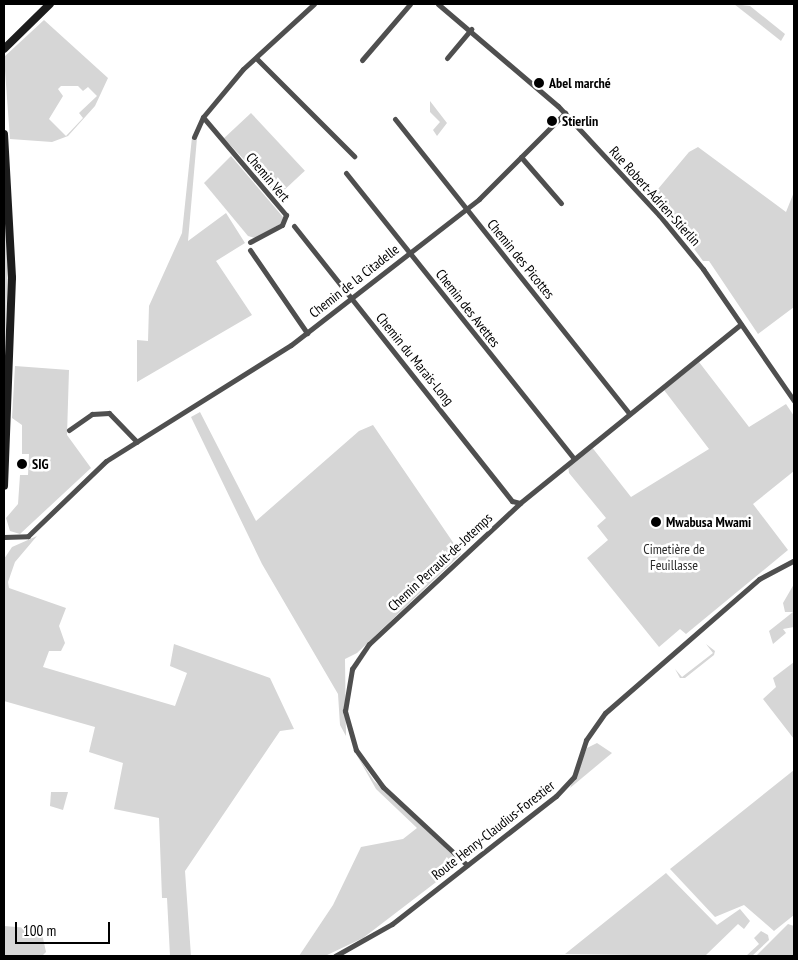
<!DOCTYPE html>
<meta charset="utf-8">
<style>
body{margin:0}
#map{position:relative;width:798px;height:960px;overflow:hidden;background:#fff;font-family:"PT Sans Narrow",sans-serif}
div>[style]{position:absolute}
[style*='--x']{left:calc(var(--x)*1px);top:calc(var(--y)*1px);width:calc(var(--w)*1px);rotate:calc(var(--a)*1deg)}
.green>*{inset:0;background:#d6d6d6;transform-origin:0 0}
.minor>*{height:5px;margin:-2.5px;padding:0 2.5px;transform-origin:2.5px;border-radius:2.5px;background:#4f4f4f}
.secondary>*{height:8px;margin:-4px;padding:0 4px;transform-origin:4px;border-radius:4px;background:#1c1c1c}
.dots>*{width:14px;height:14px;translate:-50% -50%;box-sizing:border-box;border:2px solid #fff;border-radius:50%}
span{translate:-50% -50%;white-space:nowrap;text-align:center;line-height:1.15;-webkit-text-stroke:5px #fff;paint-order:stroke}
.poi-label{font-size:14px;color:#000;font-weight:700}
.left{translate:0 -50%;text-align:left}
.street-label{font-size:14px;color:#000}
.park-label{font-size:14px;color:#2d2d2d}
.frame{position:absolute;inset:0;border:5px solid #000;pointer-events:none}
.scale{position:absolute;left:15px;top:922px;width:95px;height:22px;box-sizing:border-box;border:2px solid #000;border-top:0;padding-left:6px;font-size:15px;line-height:18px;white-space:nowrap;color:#000;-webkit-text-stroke:4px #fff;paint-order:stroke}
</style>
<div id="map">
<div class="green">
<div style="clip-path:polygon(734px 4px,750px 6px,785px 34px,781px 41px)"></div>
<div style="clip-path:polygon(evenodd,44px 20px,108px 78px,95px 106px,68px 136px,52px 142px,10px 139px,4px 57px,44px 20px,61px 86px,78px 86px,83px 91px,88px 87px,97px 96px,79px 113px,83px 118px,66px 136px,49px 119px,63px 96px,58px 89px,61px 86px)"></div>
<div style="clip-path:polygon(430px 101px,447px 123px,437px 136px,433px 130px,440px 122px,430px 112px)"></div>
<div style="left:251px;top:113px;width:79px;height:37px;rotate:47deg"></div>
<div style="clip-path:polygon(192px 137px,197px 138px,188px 241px,226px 213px,245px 243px,216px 261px,252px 315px,137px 382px,137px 340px,148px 341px,149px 306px,182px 233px)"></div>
<div style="clip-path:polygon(698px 147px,786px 212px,794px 192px,794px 307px,758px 334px,709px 261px,703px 261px,692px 246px,694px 240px,653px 195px,689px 152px)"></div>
<div style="clip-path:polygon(231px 156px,283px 217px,282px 223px,255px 238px,248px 236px,204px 183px)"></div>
<div style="clip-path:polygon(4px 180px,8px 266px,4px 380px)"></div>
<div style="clip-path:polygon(699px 362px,749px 427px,786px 404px,794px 416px,794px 471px,753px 504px,788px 550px,686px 634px,680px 629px,659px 647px,587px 558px,608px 540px,597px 526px,606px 518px,569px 473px,568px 465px,591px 446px,631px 497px,709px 449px,664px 390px)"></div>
<div style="clip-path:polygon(15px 366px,69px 370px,67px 435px,91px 468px,20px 534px,10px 531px,6px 518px,18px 504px,20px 475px,28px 475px,29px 454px,22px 454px,22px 425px,12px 418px)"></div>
<div style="clip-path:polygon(200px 412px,256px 521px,359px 431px,373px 425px,461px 554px,357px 653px,345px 659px,346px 736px,340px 725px,338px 694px,262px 564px,191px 417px)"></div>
<div style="clip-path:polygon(37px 536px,15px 562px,8px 582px,9px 588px,66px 608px,59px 626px,65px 643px,61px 651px,49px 651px,43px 667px,175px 706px,187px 673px,170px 666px,174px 644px,270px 678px,294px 729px,280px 731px,185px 871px,191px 956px,170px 956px,167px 898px,162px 898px,159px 818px,114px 809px,123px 763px,89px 752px,95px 727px,4px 701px,4px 559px,12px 547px)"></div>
<div style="clip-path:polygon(794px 584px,794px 627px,783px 629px,786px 633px,773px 644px,769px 631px,793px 612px,785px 612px,783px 603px)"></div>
<div style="clip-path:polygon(706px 644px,715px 651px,714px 655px,685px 678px,680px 678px,675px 669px,682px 677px,713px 653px)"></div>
<div style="clip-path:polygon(794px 662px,794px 739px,763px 699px,776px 687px,773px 678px)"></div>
<div style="clip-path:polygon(597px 743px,612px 753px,570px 788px,587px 748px)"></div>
<div style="clip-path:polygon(355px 752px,374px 781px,461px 863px,363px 938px,325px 956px,299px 956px,333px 905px,361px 847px,403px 839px,417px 828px,376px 789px)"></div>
<div style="clip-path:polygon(794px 770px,794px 915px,774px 931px,744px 905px,715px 917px,670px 869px)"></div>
<div style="clip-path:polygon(51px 792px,68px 792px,63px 810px,50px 806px)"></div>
<div style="clip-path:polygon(666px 873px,717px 925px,740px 909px,750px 921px,744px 929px,738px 924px,705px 956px,565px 954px)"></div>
<div style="clip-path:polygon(788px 924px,794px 926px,794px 956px,756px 956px)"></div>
<div style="clip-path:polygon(4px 926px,41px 929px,46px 952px,42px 956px,4px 956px)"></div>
<div style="clip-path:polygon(761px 931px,768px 935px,769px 940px,752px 956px,746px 956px,759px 944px,754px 938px)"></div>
</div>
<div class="minor">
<div style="--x:438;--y:4;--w:157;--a:40.4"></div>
<div style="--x:558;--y:106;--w:149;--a:47.2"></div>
<div style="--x:659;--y:215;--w:70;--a:50.8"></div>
<div style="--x:703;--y:269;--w:160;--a:55.4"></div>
<div style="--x:256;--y:58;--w:139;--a:45"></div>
<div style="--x:447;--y:58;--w:38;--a:-50"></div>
<div style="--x:362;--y:60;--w:74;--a:-49.4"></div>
<div style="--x:395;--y:119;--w:376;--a:51.5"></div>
<div style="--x:194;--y:137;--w:22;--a:-66"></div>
<div style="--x:521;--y:157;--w:61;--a:49"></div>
<div style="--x:346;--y:173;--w:364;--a:51.4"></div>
<div style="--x:294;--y:226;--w:351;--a:51.6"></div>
<div style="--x:512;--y:501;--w:8;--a:14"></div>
<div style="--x:250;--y:242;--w:36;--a:-28"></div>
<div style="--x:282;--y:225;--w:11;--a:-68"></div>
<div style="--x:286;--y:215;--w:128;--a:-130.3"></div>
<div style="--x:203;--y:117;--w:62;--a:-50.2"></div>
<div style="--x:243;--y:69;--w:96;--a:-42.5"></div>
<div style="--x:250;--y:250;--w:101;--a:55.5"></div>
<div style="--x:69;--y:430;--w:28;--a:-35"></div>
<div style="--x:92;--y:414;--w:17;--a:-3"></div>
<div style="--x:109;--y:413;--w:40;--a:46"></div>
<div style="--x:4;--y:537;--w:24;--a:-2"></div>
<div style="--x:28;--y:536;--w:108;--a:-43.9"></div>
<div style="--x:106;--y:461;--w:218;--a:-32.1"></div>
<div style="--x:291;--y:345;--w:238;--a:-37.8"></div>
<div style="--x:479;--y:199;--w:122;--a:-45"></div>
<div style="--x:467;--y:865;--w:115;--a:-137.1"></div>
<div style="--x:383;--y:787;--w:46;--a:-126.1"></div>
<div style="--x:356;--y:750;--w:41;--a:-105.8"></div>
<div style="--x:345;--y:711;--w:43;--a:-80.5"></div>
<div style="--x:352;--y:669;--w:30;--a:-56"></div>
<div style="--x:369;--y:644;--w:207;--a:-43"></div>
<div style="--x:520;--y:503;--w:284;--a:-39"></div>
<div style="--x:335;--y:956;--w:65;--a:-29.3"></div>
<div style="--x:392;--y:924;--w:208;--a:-38"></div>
<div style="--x:556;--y:796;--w:26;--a:-47"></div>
<div style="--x:574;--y:777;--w:39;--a:-72"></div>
<div style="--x:586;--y:740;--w:33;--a:-55"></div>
<div style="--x:605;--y:713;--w:204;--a:-41"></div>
<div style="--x:759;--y:579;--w:40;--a:-28"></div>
</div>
<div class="secondary">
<div style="--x:4;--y:49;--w:64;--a:-44.4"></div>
<div style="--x:4;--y:134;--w:144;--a:86.8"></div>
<div style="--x:12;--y:278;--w:208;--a:92.2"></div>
</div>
<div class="dots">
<div style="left:539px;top:83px;background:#000"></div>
<div style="left:552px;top:121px;background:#000"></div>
<div style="left:22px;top:464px;background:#000"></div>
<div style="left:656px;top:522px;background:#000"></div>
</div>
<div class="poi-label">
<span class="left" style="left:549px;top:83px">Abel marché</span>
<span class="left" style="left:562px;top:121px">Stierlin</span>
<span class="left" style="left:32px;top:464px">SIG</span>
<span class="left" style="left:666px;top:522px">Mwabusa Mwami</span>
</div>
<div class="street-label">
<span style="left:268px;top:177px;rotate:50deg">Chemin Vert</span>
<span style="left:655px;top:196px;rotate:48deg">Rue Robert-Adrien-Stierlin</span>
<span style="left:521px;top:259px;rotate:51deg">Chemin des Picottes</span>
<span style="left:354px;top:281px;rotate:-38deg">Chemin de la Citadelle</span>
<span style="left:468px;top:308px;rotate:52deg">Chemin des Avettes</span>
<span style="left:415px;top:359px;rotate:51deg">Chemin du Marais-Long</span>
<span style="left:440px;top:562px;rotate:-43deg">Chemin Perrault-de-Jotemps</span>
<span style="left:493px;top:830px;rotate:-38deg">Route Henry-Claudius-Forestier</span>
</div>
<div class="park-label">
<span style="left:674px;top:557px">Cimetière de<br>Feuillasse</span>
</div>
<div class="frame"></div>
<div class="scale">100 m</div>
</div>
